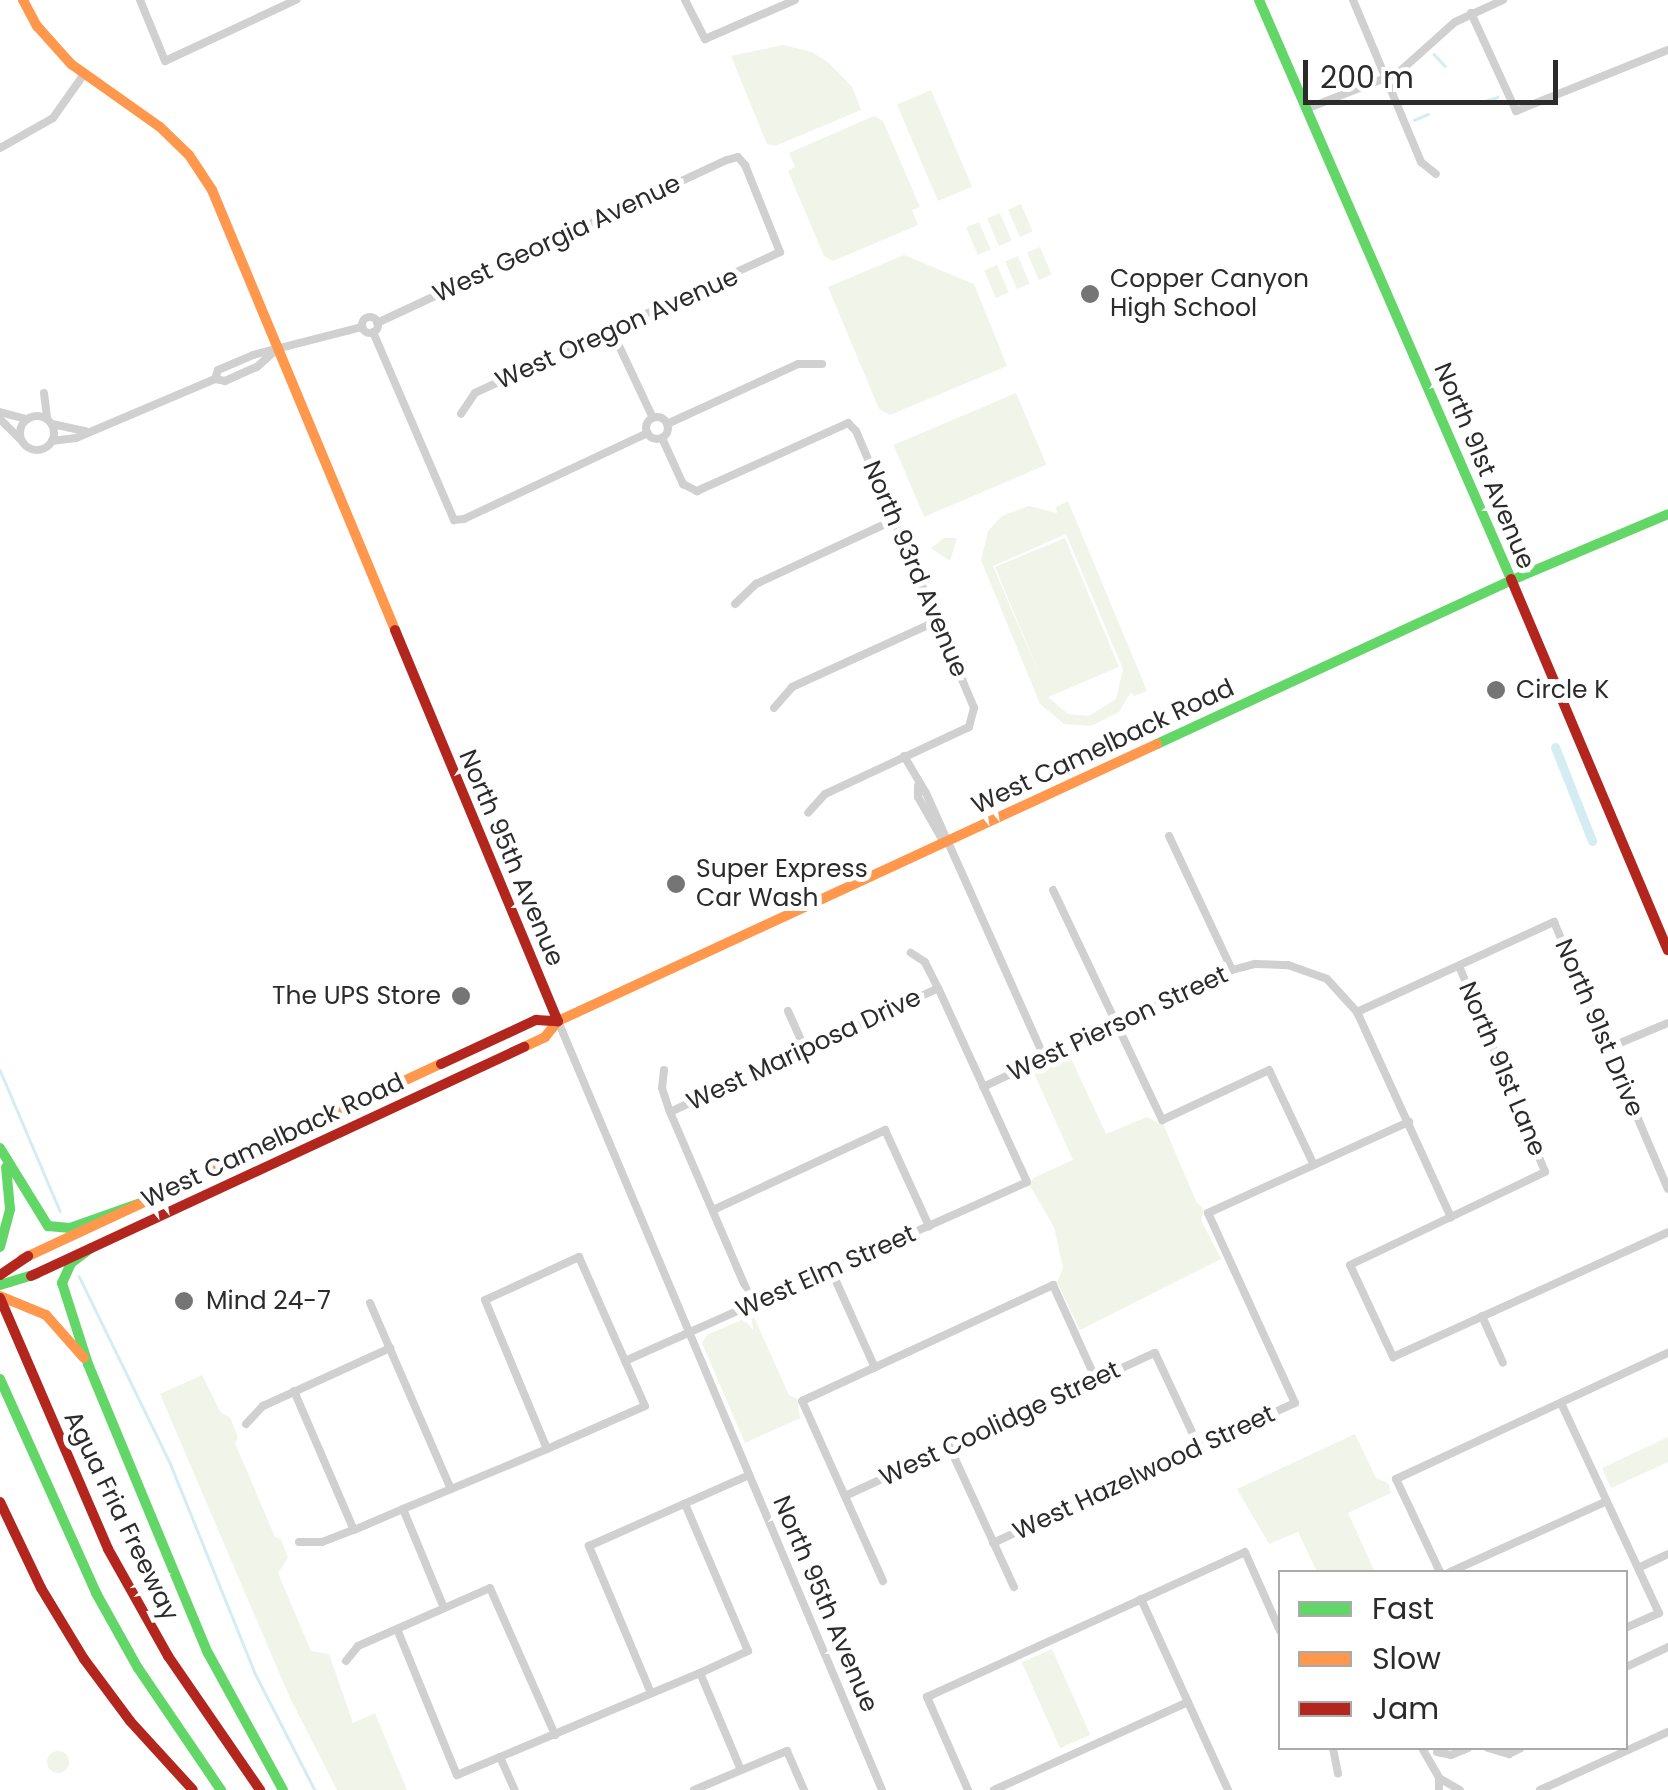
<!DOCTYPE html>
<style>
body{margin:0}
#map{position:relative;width:1668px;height:1790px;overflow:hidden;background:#fff;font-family:Poppins,sans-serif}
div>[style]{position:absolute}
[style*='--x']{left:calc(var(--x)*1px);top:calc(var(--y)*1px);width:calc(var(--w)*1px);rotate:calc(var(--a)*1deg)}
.green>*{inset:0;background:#f1f4e9;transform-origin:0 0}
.round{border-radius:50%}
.stream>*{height:2.5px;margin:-1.25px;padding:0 1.25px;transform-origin:1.25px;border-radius:1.25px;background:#d4edf2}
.canal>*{height:9px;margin:-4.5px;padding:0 4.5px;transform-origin:4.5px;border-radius:4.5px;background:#d4edf2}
.street>*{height:8px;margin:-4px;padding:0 4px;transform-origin:4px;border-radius:4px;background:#d0d0d0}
.street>.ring{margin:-4px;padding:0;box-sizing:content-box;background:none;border:8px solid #d0d0d0;border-radius:50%}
.fast>*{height:10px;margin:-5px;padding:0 5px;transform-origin:5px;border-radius:5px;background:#63d668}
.slow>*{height:10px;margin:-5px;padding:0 5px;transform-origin:5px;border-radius:5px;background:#ff974d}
.jam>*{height:10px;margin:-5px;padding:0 5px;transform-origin:5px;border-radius:5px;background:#b3261e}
.dots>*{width:28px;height:28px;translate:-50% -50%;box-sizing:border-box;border:5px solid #fff;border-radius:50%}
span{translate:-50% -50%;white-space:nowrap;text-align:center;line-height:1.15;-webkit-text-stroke:10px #fff;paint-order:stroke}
.street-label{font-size:25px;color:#2b2b2b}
.poi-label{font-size:25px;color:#2b2b2b}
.left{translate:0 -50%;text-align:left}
.right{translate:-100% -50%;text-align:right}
.legend{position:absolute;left:1278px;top:1570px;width:350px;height:180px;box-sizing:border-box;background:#fff;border:2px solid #aaa;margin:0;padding:12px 18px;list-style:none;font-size:30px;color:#2b2b2b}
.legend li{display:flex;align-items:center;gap:20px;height:50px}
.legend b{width:50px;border:2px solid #aaa}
.scale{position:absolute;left:1303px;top:60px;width:255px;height:45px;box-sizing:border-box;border:5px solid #2b2b2b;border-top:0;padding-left:12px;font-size:30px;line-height:35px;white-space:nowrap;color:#2b2b2b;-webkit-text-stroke:8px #fff;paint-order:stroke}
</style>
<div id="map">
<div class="green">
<div style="clip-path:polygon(783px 45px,812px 52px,829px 63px,852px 87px,861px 110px,775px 146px,767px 144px,731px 56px)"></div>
<div style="left:931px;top:90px;width:105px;height:37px;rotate:67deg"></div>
<div style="clip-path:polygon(874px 116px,883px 121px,920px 207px,912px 210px,918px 225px,833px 261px,824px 256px,788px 171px,795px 167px,789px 153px)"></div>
<div style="left:1021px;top:204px;width:30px;height:14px;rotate:67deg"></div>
<div style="left:1000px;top:213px;width:30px;height:14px;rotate:67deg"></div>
<div style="left:979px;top:222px;width:30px;height:14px;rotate:67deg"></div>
<div style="left:1040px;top:247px;width:30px;height:14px;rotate:67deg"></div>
<div style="clip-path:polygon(904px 255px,974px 284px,1007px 366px,890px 415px,879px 409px,828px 287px)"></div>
<div style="left:1018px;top:256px;width:30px;height:14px;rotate:67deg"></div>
<div style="left:997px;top:265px;width:30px;height:14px;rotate:67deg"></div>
<div style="left:1016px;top:393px;width:78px;height:133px;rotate:67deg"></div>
<div style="clip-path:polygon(evenodd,1068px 501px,1147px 691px,1134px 696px,1131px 692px,1119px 712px,1091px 726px,1064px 724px,1040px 704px,981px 560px,988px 531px,1002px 516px,1029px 506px,1057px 513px,1056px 507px,1068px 501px,1066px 534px,1123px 669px,1116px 699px,1089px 716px,1068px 714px,1048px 697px,1119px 667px,1065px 538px,995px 567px,1048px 695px,993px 566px,1066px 534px)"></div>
<div style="clip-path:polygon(944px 538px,957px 538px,950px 561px,931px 548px)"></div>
<div style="clip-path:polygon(1069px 1054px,1106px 1134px,1147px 1117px,1164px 1126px,1196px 1201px,1204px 1210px,1201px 1220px,1221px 1259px,1080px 1330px,1057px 1282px,1063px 1268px,1054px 1227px,1030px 1186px,1033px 1178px,1073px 1160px,1033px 1071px)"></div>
<div style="clip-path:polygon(753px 1315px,789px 1395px,797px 1399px,800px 1418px,745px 1443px,702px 1343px,707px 1335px)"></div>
<div style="clip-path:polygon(202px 1375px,221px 1413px,230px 1417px,238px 1438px,235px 1443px,275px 1537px,281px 1539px,288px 1558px,278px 1573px,311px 1651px,329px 1654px,353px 1723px,375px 1713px,407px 1790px,337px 1790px,290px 1698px,160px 1394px)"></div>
<div style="clip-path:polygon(1355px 1434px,1376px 1478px,1388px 1483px,1391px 1493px,1348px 1513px,1375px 1572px,1317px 1572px,1298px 1532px,1269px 1544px,1237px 1489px)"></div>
<div style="clip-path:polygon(1668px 1437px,1668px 1462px,1611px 1488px,1602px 1468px)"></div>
<div style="left:1052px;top:1649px;width:94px;height:33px;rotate:66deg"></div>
<div class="round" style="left:47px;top:1751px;width:22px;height:22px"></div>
</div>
<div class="stream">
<div style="--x:1434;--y:54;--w:16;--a:47"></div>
<div style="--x:1482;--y:102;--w:16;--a:-18"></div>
<div style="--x:1414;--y:120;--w:15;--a:-23"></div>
<div style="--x:0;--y:1070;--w:153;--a:66.9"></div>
<div style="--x:79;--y:1276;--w:210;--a:64"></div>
<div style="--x:171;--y:1465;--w:224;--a:68"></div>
<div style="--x:255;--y:1673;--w:131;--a:62.9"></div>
</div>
<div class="canal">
<div style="--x:1555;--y:747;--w:101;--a:68.5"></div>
</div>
<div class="street">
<div style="--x:140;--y:0;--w:66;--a:67.7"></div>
<div style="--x:165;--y:61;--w:145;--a:-25"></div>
<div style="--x:685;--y:0;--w:44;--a:62.9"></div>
<div style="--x:705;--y:39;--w:98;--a:-23.4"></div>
<div style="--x:1353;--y:0;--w:176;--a:67.2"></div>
<div style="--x:1421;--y:162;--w:19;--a:39"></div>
<div style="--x:1471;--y:13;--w:108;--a:65.3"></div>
<div style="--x:1516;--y:111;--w:164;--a:-21.9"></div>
<div style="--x:1306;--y:109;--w:99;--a:-21.4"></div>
<div style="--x:1398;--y:73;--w:76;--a:-41.8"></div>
<div style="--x:1455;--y:22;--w:53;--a:-24.6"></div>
<div style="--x:0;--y:148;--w:61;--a:-29.5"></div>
<div style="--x:53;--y:118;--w:54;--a:-54.8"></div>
<div class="ring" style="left:362px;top:317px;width:8px;height:8px"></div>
<div style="--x:377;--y:323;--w:386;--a:-25"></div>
<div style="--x:727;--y:160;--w:11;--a:-15"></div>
<div style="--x:738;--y:157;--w:11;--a:49"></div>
<div style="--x:745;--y:165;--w:94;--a:68.1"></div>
<div style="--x:780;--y:252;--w:336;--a:155.2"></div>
<div style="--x:475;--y:393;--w:25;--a:124"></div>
<div style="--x:612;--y:331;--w:96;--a:64.8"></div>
<div style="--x:373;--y:332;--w:205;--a:66.7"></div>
<div style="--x:454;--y:520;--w:10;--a:-6"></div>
<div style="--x:464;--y:519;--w:203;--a:-25.1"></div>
<div style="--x:215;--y:379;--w:9;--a:-72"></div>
<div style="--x:218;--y:370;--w:38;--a:-23"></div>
<div style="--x:253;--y:355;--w:113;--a:-14.4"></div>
<div style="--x:44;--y:393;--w:25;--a:83"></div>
<div style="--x:0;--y:412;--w:28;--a:15"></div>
<div class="ring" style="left:20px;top:416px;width:26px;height:26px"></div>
<div class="ring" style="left:646px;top:417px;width:14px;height:14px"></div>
<div style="--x:0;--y:419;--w:30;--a:45"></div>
<div style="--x:52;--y:424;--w:34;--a:12"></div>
<div style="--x:667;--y:424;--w:144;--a:-24.6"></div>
<div style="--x:798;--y:364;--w:24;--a:0"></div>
<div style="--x:662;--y:438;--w:51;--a:65.5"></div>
<div style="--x:683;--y:484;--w:16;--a:27"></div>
<div style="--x:697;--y:491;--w:166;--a:-24.2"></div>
<div style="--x:848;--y:423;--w:11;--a:45"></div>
<div style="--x:856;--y:431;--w:301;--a:66.9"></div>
<div style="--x:974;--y:708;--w:20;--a:105"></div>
<div style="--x:969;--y:727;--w:159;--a:155"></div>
<div style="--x:825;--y:794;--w:25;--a:132"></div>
<div style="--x:52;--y:441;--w:24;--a:-7"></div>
<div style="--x:76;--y:438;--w:151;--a:-23"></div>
<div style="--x:215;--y:379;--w:10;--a:11"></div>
<div style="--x:225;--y:381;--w:35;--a:-24"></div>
<div style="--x:257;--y:367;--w:28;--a:-42"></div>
<div style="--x:735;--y:604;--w:29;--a:-44"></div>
<div style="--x:756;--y:584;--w:152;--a:-24.9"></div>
<div style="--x:774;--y:708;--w:28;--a:-49"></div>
<div style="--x:792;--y:687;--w:159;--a:-24.5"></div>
<div style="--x:904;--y:756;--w:43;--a:59.3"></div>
<div style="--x:926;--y:793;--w:291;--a:65.9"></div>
<div style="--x:918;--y:786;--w:11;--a:90"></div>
<div style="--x:918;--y:797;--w:48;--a:60.3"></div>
<div style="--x:1169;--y:836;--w:148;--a:64.8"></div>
<div style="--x:1053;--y:890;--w:255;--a:64.6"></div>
<div style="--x:1162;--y:1120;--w:118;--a:-25"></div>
<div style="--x:1269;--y:1070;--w:105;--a:64.7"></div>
<div style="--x:1459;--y:966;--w:223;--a:67.3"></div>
<div style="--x:1545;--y:1172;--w:216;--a:154.5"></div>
<div style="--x:1350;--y:1265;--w:102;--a:64.9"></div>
<div style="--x:1393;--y:1357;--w:302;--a:-24.4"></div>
<div style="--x:788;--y:1011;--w:42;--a:65.9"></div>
<div style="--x:1357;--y:1012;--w:217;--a:-24.6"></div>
<div style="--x:1554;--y:922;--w:290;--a:66.9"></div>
<div style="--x:558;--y:1021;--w:834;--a:67.15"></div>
<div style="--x:1608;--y:1048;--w:65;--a:-22.6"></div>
<div style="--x:664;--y:1070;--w:18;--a:96"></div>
<div style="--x:662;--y:1088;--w:25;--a:72"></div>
<div style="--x:670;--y:1112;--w:210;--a:66.7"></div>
<div style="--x:983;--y:1087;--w:275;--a:-25.2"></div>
<div style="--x:1232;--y:970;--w:24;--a:-15"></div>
<div style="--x:1255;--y:964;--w:33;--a:2"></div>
<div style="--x:1288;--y:965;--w:41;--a:19.7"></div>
<div style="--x:1327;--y:979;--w:45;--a:47.7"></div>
<div style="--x:1357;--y:1012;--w:226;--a:65.4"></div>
<div style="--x:670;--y:1112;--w:295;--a:-24.8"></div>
<div style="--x:713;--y:1210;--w:190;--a:-24.9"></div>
<div style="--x:885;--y:1130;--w:106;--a:65.4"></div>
<div style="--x:831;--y:1270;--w:107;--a:65.8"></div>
<div style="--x:370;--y:1303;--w:203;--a:66.5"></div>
<div style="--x:1482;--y:1316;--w:51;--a:65.9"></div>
<div style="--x:625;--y:1361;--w:440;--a:-24"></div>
<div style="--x:1027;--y:1182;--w:213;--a:-114.6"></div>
<div style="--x:938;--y:988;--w:29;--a:-117"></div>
<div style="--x:925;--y:962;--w:17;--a:-147"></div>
<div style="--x:294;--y:1391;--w:151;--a:66.7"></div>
<div style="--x:1561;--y:1403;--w:232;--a:65"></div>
<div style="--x:1659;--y:1613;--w:36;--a:156"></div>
<div style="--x:246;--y:1424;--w:25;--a:-47"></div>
<div style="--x:263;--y:1406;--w:140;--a:-24.5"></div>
<div style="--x:950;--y:1448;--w:153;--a:65.3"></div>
<div style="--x:845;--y:1496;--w:341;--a:-24.8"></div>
<div style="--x:1155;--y:1353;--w:104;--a:64.9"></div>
<div style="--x:403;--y:1509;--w:107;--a:67.5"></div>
<div style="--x:299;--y:1542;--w:23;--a:0"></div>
<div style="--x:322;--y:1542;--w:34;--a:-21"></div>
<div style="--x:354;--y:1530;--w:53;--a:-23.2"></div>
<div style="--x:403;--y:1509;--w:156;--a:-22.6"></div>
<div style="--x:547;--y:1449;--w:107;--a:-23.7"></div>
<div style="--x:645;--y:1406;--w:163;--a:-113.9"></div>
<div style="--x:579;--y:1257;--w:103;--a:155.4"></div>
<div style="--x:485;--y:1300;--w:161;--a:67.4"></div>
<div style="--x:993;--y:1543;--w:333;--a:-24.9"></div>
<div style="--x:1295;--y:1403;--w:209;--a:-114.6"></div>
<div style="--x:1208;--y:1213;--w:221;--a:-24.4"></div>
<div style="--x:1638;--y:1568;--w:33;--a:-25"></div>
<div style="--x:1440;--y:1572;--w:103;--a:-115.3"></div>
<div style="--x:1396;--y:1479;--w:300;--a:-24.9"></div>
<div style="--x:1450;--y:1572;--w:172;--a:-24.3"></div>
<div style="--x:883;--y:1581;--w:197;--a:-114.2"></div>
<div style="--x:802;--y:1401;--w:277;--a:-24.8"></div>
<div style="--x:1053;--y:1285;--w:104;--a:65.6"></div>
<div style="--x:1141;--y:1599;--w:210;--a:65.5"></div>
<div style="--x:397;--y:1629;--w:158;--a:67.7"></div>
<div style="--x:457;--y:1775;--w:264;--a:-22.8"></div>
<div style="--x:700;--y:1673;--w:53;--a:-24.6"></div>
<div style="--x:748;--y:1651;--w:160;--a:-113.2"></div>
<div style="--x:346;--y:1661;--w:19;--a:-51"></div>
<div style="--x:358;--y:1646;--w:144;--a:-23.7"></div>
<div style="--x:490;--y:1588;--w:161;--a:66.1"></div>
<div style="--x:1626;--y:1667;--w:47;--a:-25.5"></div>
<div style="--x:700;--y:1673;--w:105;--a:67.1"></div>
<div style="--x:651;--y:1693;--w:160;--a:-112.9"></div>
<div style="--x:589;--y:1546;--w:175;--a:-23.9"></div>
<div style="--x:1333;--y:1748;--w:26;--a:79"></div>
<div style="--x:1422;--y:1748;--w:34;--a:60"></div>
<div style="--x:1439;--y:1778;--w:12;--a:90"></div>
<div style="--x:1488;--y:1748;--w:22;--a:16"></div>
<div style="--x:1509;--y:1754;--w:13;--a:-27"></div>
<div style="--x:1437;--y:1752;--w:14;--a:12"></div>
<div style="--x:1451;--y:1755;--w:18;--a:-22"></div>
<div style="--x:500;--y:1757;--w:36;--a:66"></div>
<div style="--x:1439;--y:1778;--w:24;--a:30"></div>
<div style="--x:694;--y:1790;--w:101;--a:-22.8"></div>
<div style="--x:787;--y:1751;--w:43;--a:66.4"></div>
<div style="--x:968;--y:1790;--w:102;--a:-113.8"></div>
<div style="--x:927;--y:1697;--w:349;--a:-24.5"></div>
<div style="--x:1245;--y:1552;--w:86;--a:66.1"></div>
<div style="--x:994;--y:1790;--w:213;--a:-24.4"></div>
<div style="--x:1540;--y:1790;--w:141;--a:-24.4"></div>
</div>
<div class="fast">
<div style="--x:1259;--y:0;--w:631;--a:66.48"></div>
<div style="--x:1157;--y:744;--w:391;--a:-24.8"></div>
<div style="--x:1512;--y:580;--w:169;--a:-22.9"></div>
<div style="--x:0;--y:1148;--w:92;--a:58.4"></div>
<div style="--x:48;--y:1226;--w:22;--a:5"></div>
<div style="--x:70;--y:1228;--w:75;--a:-19.4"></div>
<div style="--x:0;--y:1247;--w:39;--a:-75"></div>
<div style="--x:10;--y:1209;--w:42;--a:-95.4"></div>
<div style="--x:91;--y:1248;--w:25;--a:143"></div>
<div style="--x:71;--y:1263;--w:22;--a:114"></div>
<div style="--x:62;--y:1283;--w:85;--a:72.2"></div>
<div style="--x:88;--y:1364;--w:313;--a:67.5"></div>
<div style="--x:208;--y:1653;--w:156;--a:61.3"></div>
<div style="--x:0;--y:1285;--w:38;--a:-17"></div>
<div style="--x:0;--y:1379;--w:235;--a:65.8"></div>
<div style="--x:96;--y:1593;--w:86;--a:60.8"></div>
<div style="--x:138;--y:1668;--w:148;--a:55.8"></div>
</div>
<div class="slow">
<div style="--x:23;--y:0;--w:30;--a:62"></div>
<div style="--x:37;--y:26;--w:51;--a:48.2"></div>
<div style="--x:71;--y:64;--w:109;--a:35.3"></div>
<div style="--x:160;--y:127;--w:40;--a:44"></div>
<div style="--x:189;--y:155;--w:42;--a:56.7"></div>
<div style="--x:212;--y:190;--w:477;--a:67.4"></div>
<div style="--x:524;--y:1047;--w:23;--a:-25"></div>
<div style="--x:545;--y:1037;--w:21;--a:-51"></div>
<div style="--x:558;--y:1021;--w:660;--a:-24.82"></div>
<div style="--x:22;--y:1259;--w:462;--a:-25"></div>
<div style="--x:0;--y:1296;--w:50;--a:22.4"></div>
<div style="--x:46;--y:1315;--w:57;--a:48.5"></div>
</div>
<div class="jam">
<div style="--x:1511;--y:579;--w:403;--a:67.1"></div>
<div style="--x:395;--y:630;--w:424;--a:67.4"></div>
<div style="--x:441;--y:1064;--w:105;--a:-24.9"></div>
<div style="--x:536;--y:1020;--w:22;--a:3"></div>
<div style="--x:0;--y:1275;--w:34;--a:-34"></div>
<div style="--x:31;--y:1276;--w:544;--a:-24.92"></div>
<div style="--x:0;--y:1298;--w:273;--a:66.7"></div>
<div style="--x:108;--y:1549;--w:123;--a:60.7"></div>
<div style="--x:168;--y:1656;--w:163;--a:55.5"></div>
<div style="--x:0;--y:1502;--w:95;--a:64.5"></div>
<div style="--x:41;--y:1588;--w:83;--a:58.8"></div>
<div style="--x:84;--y:1659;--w:77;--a:53.4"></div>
<div style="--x:130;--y:1721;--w:93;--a:47.6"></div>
</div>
<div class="dots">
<div style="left:1090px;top:294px;background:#757575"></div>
<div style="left:1496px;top:690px;background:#757575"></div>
<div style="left:676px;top:884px;background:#757575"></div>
<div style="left:461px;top:996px;background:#757575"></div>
<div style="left:184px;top:1301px;background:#757575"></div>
</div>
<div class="street-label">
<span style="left:557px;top:239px;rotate:-25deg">West Georgia Avenue</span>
<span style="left:617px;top:329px;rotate:-24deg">West Oregon Avenue</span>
<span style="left:1484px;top:466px;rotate:67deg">North 91st Avenue</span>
<span style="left:915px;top:569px;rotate:67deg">North 93rd Avenue</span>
<span style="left:1103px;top:747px;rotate:-25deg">West Camelback Road</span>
<span style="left:511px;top:858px;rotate:67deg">North 95th Avenue</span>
<span style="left:1118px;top:1024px;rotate:-25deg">West Pierson Street</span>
<span style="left:1599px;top:1028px;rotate:67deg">North 91st Drive</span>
<span style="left:804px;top:1050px;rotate:-25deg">West Mariposa Drive</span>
<span style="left:1502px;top:1069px;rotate:67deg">North 91st Lane</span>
<span style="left:273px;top:1141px;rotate:-25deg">West Camelback Road</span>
<span style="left:826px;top:1272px;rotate:-24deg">West Elm Street</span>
<span style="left:1000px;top:1424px;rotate:-25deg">West Coolidge Street</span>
<span style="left:1144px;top:1473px;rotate:-25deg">West Hazelwood Street</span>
<span style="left:121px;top:1516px;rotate:64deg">Agua Fria Freeway</span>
<span style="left:825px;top:1604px;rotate:67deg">North 95th Avenue</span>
</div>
<div class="poi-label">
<span class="left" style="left:1110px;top:294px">Copper Canyon<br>High School</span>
<span class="left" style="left:1516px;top:690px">Circle K</span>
<span class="left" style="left:696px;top:884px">Super Express<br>Car Wash</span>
<span class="right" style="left:441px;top:996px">The UPS Store</span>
<span class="left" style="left:206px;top:1301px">Mind 24-7</span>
</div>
<ul class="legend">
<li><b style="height:12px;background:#63d668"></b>Fast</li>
<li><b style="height:12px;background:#ff974d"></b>Slow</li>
<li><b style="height:12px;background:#b3261e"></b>Jam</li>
</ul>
<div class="scale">200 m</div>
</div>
